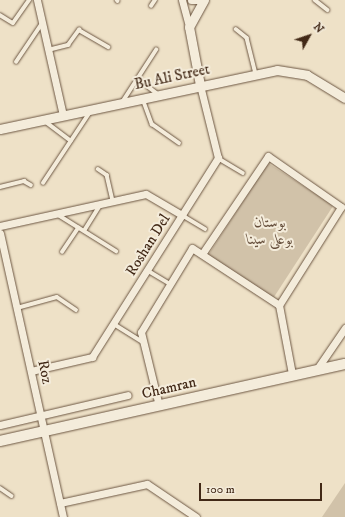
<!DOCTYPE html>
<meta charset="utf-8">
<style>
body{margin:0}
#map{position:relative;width:345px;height:517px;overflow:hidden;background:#eee1c7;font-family:"IM FELL DW Pica",Amiri,serif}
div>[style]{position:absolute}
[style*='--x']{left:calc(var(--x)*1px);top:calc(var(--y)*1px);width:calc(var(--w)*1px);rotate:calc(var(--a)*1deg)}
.green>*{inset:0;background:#d1c2a9;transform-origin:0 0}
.roads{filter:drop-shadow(0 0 1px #6d5743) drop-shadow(0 0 1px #6d5743)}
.service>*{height:3.5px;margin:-1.75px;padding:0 1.75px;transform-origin:1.75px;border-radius:1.75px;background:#f4ecdb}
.minor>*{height:7px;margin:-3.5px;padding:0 3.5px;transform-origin:3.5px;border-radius:3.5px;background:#f4ecdb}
.tertiary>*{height:9px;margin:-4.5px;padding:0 4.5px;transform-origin:4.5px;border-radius:4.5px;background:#f4ecdb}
.secondary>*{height:10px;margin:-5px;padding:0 5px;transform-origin:5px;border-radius:5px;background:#f4ecdb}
span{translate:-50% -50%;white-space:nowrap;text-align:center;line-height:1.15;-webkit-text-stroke:4px #f4ecdb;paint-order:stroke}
.street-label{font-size:15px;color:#422917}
.park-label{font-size:15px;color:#664f3c;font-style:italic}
.north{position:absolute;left:289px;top:16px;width:40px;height:40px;-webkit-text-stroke:3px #f4ecdb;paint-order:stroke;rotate:50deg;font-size:11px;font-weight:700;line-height:16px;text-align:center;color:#422917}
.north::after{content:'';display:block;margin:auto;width:14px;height:18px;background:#422917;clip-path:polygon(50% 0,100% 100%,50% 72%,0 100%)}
.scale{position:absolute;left:199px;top:483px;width:123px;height:18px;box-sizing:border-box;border:2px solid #422917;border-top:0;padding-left:5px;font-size:12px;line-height:14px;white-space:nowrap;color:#422917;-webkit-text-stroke:3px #f4ecdb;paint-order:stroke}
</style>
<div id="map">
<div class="green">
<div style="left:268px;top:163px;width:78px;height:110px;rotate:33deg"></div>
<div style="clip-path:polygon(345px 483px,345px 517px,322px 517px)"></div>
</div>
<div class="roads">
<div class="service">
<div style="--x:117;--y:0;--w:1;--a:45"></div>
<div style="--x:315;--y:0;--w:16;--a:38"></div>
<div style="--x:151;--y:6;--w:7;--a:-56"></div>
<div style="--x:0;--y:15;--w:15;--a:32"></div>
<div style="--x:13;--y:23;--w:28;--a:-55"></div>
<div style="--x:236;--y:29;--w:14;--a:39"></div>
<div style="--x:247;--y:38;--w:36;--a:76"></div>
<div style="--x:48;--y:50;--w:21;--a:-14"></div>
<div style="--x:68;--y:45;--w:19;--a:-54"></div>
<div style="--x:79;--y:30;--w:34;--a:30"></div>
<div style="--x:16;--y:62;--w:45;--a:-56"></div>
<div style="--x:138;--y:79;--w:25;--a:37"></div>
<div style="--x:143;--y:99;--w:27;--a:70"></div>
<div style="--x:152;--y:124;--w:33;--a:35"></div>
<div style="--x:123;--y:101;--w:61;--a:-57.1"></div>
<div style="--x:46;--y:122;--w:31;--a:37"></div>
<div style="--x:218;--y:158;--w:29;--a:31"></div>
<div style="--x:98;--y:169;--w:11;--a:34"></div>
<div style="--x:107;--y:175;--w:27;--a:77"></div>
<div style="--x:43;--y:183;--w:85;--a:-56.5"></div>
<div style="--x:0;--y:187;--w:25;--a:-14"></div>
<div style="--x:24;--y:181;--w:8;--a:30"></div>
<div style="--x:57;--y:214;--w:70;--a:32.1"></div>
<div style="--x:182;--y:215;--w:27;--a:31"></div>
<div style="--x:84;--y:231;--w:31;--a:-58"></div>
<div style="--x:62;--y:252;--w:29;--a:-56"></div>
<div style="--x:147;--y:270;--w:26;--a:31"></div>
<div style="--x:17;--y:308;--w:41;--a:-15.4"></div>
<div style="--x:57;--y:297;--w:23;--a:34"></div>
<div style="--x:114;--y:324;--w:34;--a:32"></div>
<div style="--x:0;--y:488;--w:14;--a:34"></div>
</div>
<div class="minor">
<div style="--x:37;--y:0;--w:118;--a:77.3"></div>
<div style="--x:182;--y:0;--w:28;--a:75"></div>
<div style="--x:191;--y:0;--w:9;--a:0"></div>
<div style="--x:0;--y:226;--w:149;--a:-12.4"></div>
<div style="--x:146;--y:194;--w:42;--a:30.3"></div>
<div style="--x:0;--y:233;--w:291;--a:77.5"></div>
<div style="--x:202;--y:254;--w:118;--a:-56"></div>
<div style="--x:268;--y:156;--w:89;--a:34.9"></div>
<div style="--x:341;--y:207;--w:116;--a:122.3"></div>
<div style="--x:279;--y:305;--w:70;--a:79.3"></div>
<div style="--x:317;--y:369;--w:50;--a:-55.7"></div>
<div style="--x:31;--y:371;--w:63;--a:-12.9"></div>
<div style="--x:92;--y:357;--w:236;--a:-57.7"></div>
<div style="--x:218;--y:158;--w:75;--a:-103.9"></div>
<div style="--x:159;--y:406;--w:76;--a:-103.7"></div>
<div style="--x:141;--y:332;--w:98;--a:-58.7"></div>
<div style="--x:192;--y:248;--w:104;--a:33.2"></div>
<div style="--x:0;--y:425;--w:131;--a:-13.2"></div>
<div style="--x:60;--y:503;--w:89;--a:-12.3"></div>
<div style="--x:147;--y:484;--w:59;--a:34"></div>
</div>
<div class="tertiary">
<div style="--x:200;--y:85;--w:59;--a:-100.7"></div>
<div style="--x:189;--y:27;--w:31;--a:-61"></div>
<div style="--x:0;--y:129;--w:283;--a:-12"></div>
<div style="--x:277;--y:70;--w:30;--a:9"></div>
<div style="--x:307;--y:75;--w:44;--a:31.2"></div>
</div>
<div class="secondary">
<div style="--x:0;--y:441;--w:353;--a:-12.6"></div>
</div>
</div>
<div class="street-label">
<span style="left:172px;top:77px;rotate:-12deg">Bu Ali Street</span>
<span style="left:148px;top:245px;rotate:-58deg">Roshan Del</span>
<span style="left:45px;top:372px;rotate:78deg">Roz</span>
<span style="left:169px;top:388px;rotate:-13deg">Chamran</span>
</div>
<div class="park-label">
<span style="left:270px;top:231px">بوستان<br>بوعلی سینا</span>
</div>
<div class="north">N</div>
<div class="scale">100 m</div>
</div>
